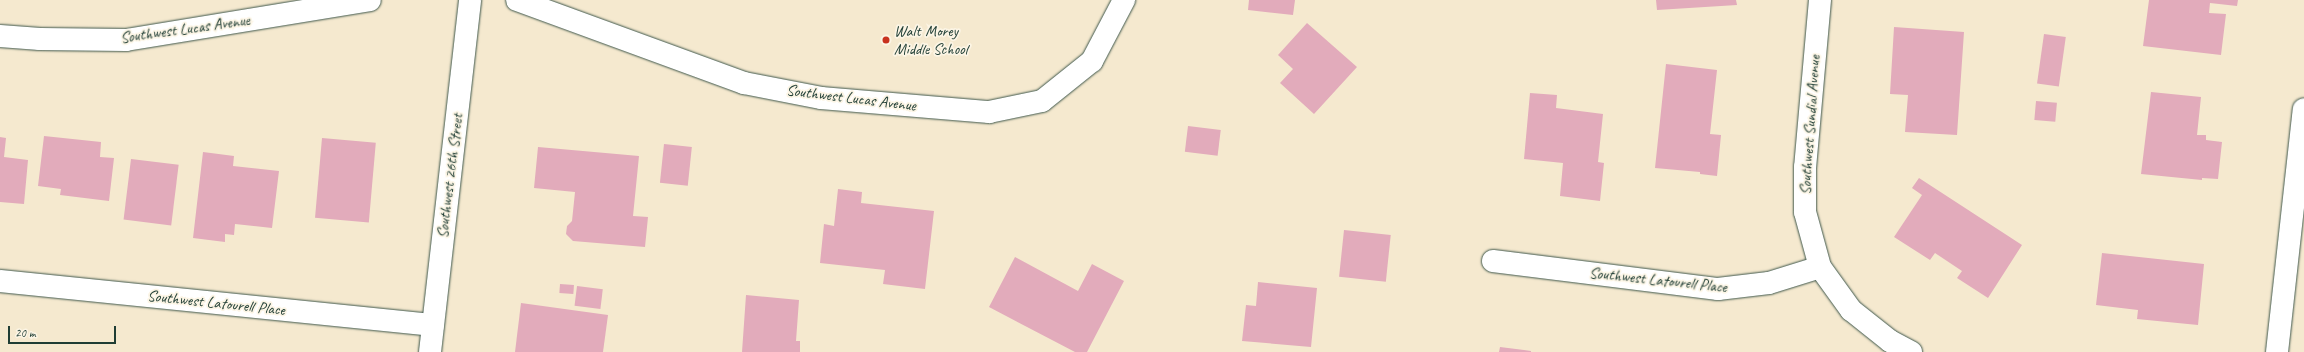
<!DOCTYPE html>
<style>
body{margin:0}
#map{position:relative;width:2304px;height:352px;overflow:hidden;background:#f5e9cf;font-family:Caveat,sans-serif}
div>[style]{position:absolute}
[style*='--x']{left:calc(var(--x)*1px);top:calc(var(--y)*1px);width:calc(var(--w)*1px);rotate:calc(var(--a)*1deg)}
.building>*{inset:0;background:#e2abbb;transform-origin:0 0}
.roads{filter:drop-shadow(0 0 1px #3f574b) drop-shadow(0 0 1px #3f574b)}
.minor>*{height:22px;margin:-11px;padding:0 11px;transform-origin:11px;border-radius:11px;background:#fff}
.dots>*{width:11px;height:11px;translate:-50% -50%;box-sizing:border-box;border:2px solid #fcf5e5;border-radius:50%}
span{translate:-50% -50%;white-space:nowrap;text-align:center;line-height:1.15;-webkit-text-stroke:3.5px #fcf5e5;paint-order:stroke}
.street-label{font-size:16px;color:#1f3d34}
.poi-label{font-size:16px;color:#1f3d34}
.left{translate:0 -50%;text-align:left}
.scale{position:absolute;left:8px;top:326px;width:108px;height:18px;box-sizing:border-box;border:2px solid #1f3d34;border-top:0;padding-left:5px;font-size:12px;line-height:14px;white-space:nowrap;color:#1f3d34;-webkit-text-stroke:3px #fcf5e5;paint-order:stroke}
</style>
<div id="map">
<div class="building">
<div style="clip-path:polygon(1249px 0,1295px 0,1293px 15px,1248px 10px)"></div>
<div style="clip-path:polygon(1656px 0,1736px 0,1737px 5px,1657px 10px)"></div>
<div style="clip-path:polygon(2149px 0,2238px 0,2237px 6px,2210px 3px,2209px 13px,2226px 14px,2221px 55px,2143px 46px)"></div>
<div style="clip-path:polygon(1307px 23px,1357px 67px,1314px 114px,1280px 83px,1293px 69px,1278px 55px)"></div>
<div style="clip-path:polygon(1894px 27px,1964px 32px,1957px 135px,1905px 132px,1908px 95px,1890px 94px)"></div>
<div style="left:2044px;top:34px;width:22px;height:50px;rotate:8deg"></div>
<div style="clip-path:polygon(1666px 64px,1717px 70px,1710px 134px,1721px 135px,1717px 176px,1700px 174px,1700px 172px,1655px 168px)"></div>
<div style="clip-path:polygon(2151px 92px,2201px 97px,2197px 135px,2206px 135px,2206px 140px,2222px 142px,2218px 179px,2202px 178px,2202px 180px,2141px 174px)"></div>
<div style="clip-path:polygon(1530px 93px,1557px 95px,1556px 108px,1603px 114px,1598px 162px,1604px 163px,1600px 201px,1560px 196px,1563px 163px,1524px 159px)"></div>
<div style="left:2036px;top:101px;width:21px;height:19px;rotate:5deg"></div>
<div style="left:1188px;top:126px;width:33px;height:26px;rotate:7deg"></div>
<div style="clip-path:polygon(44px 136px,101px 142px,100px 157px,114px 158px,109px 201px,60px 195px,61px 189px,38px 186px)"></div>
<div style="clip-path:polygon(0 137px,6px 138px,4px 157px,28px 160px,24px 204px,0 202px)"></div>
<div style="left:322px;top:138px;width:54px;height:80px;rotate:5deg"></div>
<div style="left:664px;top:144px;width:28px;height:39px;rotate:6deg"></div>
<div style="clip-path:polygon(538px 147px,639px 156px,633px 216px,648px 217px,645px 247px,573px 241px,566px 234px,567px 226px,572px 221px,575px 192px,534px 188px)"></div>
<div style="clip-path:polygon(203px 152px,234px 156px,233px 166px,279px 171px,272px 228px,235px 224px,234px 235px,225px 234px,225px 242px,193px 238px)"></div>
<div style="left:131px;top:159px;width:48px;height:61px;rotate:7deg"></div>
<div style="clip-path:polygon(1919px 178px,2022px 245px,1988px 298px,1957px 278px,1962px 271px,1935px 253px,1930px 260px,1894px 237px,1922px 195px,1912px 188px)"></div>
<div style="clip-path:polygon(838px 189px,862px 192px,861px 203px,934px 211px,925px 289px,883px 284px,885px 270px,820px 263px,824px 224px,834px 226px)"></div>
<div style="left:1344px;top:230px;width:47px;height:47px;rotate:6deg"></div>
<div style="clip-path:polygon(2102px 253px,2204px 264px,2198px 325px,2137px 319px,2138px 310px,2096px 305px)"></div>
<div style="clip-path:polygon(1015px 257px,1078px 291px,1092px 264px,1124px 281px,1087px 352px,1075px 352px,989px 307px)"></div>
<div style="clip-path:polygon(1258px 282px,1317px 288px,1311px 347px,1242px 341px,1246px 305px,1256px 306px)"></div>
<div style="left:560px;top:284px;width:14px;height:9px;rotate:4deg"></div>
<div style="left:577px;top:286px;width:26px;height:20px;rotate:7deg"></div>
<div style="clip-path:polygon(746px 295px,799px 300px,796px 341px,800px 341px,800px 352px,742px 352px)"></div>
<div style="clip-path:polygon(521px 303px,608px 315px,603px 352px,515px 352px)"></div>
<div style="clip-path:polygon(1500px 347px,1531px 351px,1531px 352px,1499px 352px)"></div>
</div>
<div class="roads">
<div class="minor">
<div style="--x:517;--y:0;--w:242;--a:20.1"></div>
<div style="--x:744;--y:83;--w:78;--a:11"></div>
<div style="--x:821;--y:98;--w:169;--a:4.8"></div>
<div style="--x:989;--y:112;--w:54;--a:-11.7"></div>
<div style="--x:1042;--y:101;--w:64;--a:-38.7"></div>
<div style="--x:1092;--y:61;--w:69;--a:-62.3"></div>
<div style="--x:1820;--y:0;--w:168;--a:95.1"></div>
<div style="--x:1805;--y:167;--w:45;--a:90"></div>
<div style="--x:1805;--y:212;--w:57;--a:74.7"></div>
<div style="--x:1820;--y:267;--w:53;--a:54.2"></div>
<div style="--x:1851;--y:310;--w:50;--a:38.5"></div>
<div style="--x:1890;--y:341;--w:24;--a:28"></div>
<div style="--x:0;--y:36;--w:40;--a:4.3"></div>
<div style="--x:40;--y:39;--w:86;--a:0.7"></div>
<div style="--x:126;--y:40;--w:247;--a:-9.3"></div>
<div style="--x:1493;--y:261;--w:227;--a:7.1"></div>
<div style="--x:1718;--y:289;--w:51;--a:-6.7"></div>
<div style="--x:1769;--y:283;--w:53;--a:-17.4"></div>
<div style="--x:0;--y:281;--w:435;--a:5.8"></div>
<div style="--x:430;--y:352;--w:354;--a:-83.5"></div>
<div style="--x:2277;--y:352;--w:244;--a:-83.7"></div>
</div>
</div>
<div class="dots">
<div style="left:886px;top:40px;background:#c8321e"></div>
</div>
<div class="street-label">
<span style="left:185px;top:29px;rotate:-8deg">Southwest Lucas Avenue</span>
<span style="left:851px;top:98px;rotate:7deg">Southwest Lucas Avenue</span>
<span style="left:1810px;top:125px;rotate:-86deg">Southwest Sundial Avenue</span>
<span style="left:450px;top:176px;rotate:-83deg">Southwest 26th Street</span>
<span style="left:1658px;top:280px;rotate:6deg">Southwest Latourell Place</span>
<span style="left:216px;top:303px;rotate:6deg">Southwest Latourell Place</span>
</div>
<div class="poi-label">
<span class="left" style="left:894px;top:40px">Walt Morey<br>Middle School</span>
</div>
<div class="scale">20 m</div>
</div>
